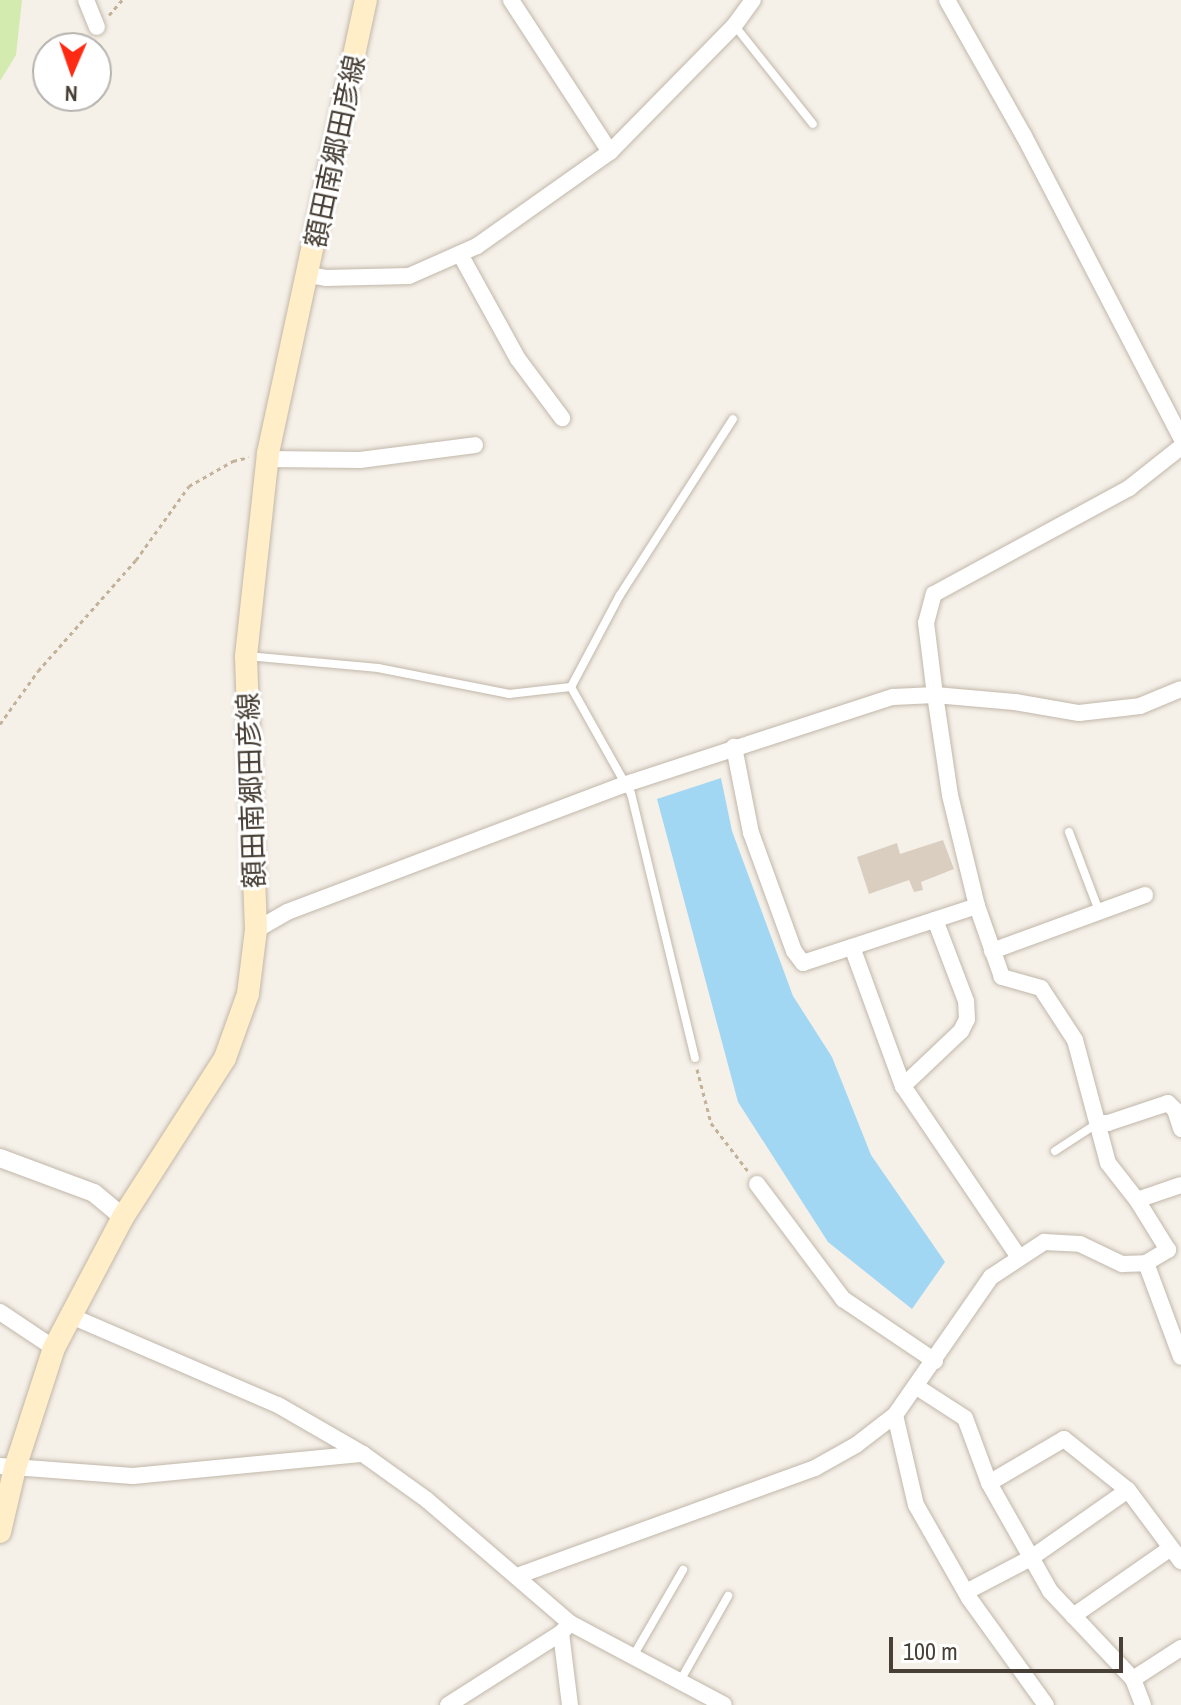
<!DOCTYPE html>
<meta charset="utf-8">
<style>
body{margin:0}
#map{position:relative;width:1181px;height:1705px;overflow:hidden;background:#f5f0e8;font-family:"Archivo Narrow","Noto Sans JP",sans-serif}
div>[style]{position:absolute}
[style*='--x']{left:calc(var(--x)*1px);top:calc(var(--y)*1px);width:calc(var(--w)*1px);rotate:calc(var(--a)*1deg)}
.green>*{inset:0;background:#d3ebaf}
.water>*{inset:0;background:#a2d7f4}
.building>*{inset:0;background:#dacec0}
.path>*{height:3px;margin-top:-1.5px;transform-origin:0;background:repeating-linear-gradient(90deg,#c3b29a 0 4px,transparent 0 8px)}
.roads{filter:drop-shadow(0 0 2px #c1b7aa) drop-shadow(0 0 2px #c1b7aa)}
.service>*{height:8px;margin:-4px;padding:0 4px;transform-origin:4px;border-radius:4px;background:#fff}
.minor>*{height:16px;margin:-8px;padding:0 8px;transform-origin:8px;border-radius:8px;background:#fff}
.tertiary>*{height:18px;margin:-9px;padding:0 9px;transform-origin:9px;border-radius:9px;background:#fff}
.secondary>*{height:22px;margin:-11px;padding:0 11px;transform-origin:11px;border-radius:11px;background:#ffeec7}
span{translate:-50% -50%;white-space:nowrap;text-align:center;line-height:1.15;-webkit-text-stroke:6px #fff;paint-order:stroke}
.street-label{font-size:28px;color:#484036}
.north{position:absolute;left:32px;top:32px;width:80px;height:80px;box-sizing:border-box;background:#fff;border:2px solid #b6b3af;border-radius:50%;rotate:182deg;font-size:22px;font-weight:700;line-height:32px;text-align:center;color:#484036}
.north::after{content:'';display:block;margin:auto;width:28px;height:36px;background:#ff2a14;clip-path:polygon(50% 0,100% 100%,50% 72%,0 100%)}
.scale{position:absolute;left:889px;top:1637px;width:234px;height:36px;box-sizing:border-box;border:4px solid #484036;border-top:0;padding-left:10px;font-size:24px;line-height:28px;white-space:nowrap;color:#484036;-webkit-text-stroke:6px #fff;paint-order:stroke}
</style>
<div id="map">
<div class="green">
<div style="clip-path:polygon(0 0,22px 0,16px 55px,0 81px)"></div>
</div>
<div class="water">
<div style="clip-path:polygon(721px 778px,732px 831px,793px 996px,832px 1057px,871px 1155px,945px 1262px,912px 1309px,828px 1242px,738px 1102px,657px 799px)"></div>
</div>
<div class="building">
<div style="clip-path:polygon(943px 840px,954px 869px,921px 882px,923px 890px,914px 892px,909px 880px,869px 894px,857px 857px,897px 843px,900px 854px)"></div>
</div>
<div class="path">
<div style="--x:109;--y:15;--w:20;--a:-49"></div>
<div style="--x:0;--y:724;--w:65;--a:-54.4"></div>
<div style="--x:38;--y:671;--w:148;--a:-48.6"></div>
<div style="--x:136;--y:560;--w:91;--a:-54.4"></div>
<div style="--x:189;--y:486;--w:51;--a:-29.6"></div>
<div style="--x:233;--y:461;--w:16;--a:-14"></div>
<div style="--x:697;--y:1069;--w:56;--a:75.5"></div>
<div style="--x:711;--y:1123;--w:61;--a:52.4"></div>
</div>
<div class="roads">
<div class="service">
<div style="--x:735;--y:26;--w:125;--a:51.5"></div>
<div style="--x:247;--y:656;--w:132;--a:5.2"></div>
<div style="--x:378;--y:668;--w:134;--a:11.2"></div>
<div style="--x:509;--y:694;--w:62;--a:-6.4"></div>
<div style="--x:1069;--y:832;--w:85;--a:69.2"></div>
<div style="--x:695;--y:1058;--w:272;--a:-103.6"></div>
<div style="--x:631;--y:794;--w:123;--a:-119.3"></div>
<div style="--x:571;--y:687;--w:104;--a:-62"></div>
<div style="--x:620;--y:595;--w:209;--a:-57.3"></div>
<div style="--x:1055;--y:1151;--w:51;--a:-33.1"></div>
<div style="--x:632;--y:1658;--w:102;--a:-59.9"></div>
<div style="--x:680;--y:1681;--w:98;--a:-60.5"></div>
</div>
<div class="minor">
<div style="--x:86;--y:0;--w:29;--a:68"></div>
<div style="--x:511;--y:0;--w:181;--a:56.9"></div>
<div style="--x:947;--y:0;--w:156;--a:60.5"></div>
<div style="--x:1024;--y:136;--w:340;--a:62.5"></div>
<div style="--x:460;--y:254;--w:120;--a:61.1"></div>
<div style="--x:518;--y:359;--w:74;--a:53.3"></div>
<div style="--x:309;--y:275;--w:17;--a:10"></div>
<div style="--x:326;--y:278;--w:83;--a:-1.4"></div>
<div style="--x:409;--y:276;--w:74;--a:-23.8"></div>
<div style="--x:477;--y:246;--w:163;--a:-35.3"></div>
<div style="--x:610;--y:152;--w:177;--a:-45.5"></div>
<div style="--x:734;--y:26;--w:32;--a:-54"></div>
<div style="--x:267;--y:459;--w:93;--a:0.6"></div>
<div style="--x:360;--y:460;--w:116;--a:-7.4"></div>
<div style="--x:977;--y:906;--w:114;--a:-103.7"></div>
<div style="--x:950;--y:795;--w:101;--a:-98.5"></div>
<div style="--x:935;--y:695;--w:73;--a:-97.1"></div>
<div style="--x:926;--y:623;--w:30;--a:-75"></div>
<div style="--x:934;--y:594;--w:222;--a:-28.5"></div>
<div style="--x:1129;--y:488;--w:66;--a:-38.3"></div>
<div style="--x:256;--y:930;--w:36;--a:-30"></div>
<div style="--x:287;--y:912;--w:359;--a:-20.7"></div>
<div style="--x:623;--y:785;--w:284;--a:-18.1"></div>
<div style="--x:893;--y:697;--w:42;--a:-2.7"></div>
<div style="--x:935;--y:695;--w:80;--a:5"></div>
<div style="--x:1015;--y:702;--w:65;--a:9.8"></div>
<div style="--x:1079;--y:713;--w:61;--a:-6.5"></div>
<div style="--x:1140;--y:706;--w:44;--a:-22.5"></div>
<div style="--x:852;--y:947;--w:148;--a:69.9"></div>
<div style="--x:903;--y:1086;--w:205;--a:55.9"></div>
<div style="--x:992;--y:951;--w:163;--a:-20.1"></div>
<div style="--x:903;--y:1086;--w:80;--a:-43.5"></div>
<div style="--x:961;--y:1031;--w:13;--a:-63"></div>
<div style="--x:967;--y:1019;--w:18;--a:-93"></div>
<div style="--x:966;--y:1001;--w:87;--a:-110.9"></div>
<div style="--x:1098;--y:1123;--w:10;--a:0"></div>
<div style="--x:1108;--y:1123;--w:63;--a:-18.4"></div>
<div style="--x:1168;--y:1103;--w:10;--a:45"></div>
<div style="--x:1175;--y:1110;--w:20;--a:72"></div>
<div style="--x:757;--y:1184;--w:144;--a:53.2"></div>
<div style="--x:843;--y:1299;--w:111;--a:34"></div>
<div style="--x:1137;--y:1200;--w:46;--a:-18.8"></div>
<div style="--x:1146;--y:1263;--w:100;--a:69.6"></div>
<div style="--x:0;--y:1312;--w:65;--a:33.7"></div>
<div style="--x:71;--y:1316;--w:225;--a:23.3"></div>
<div style="--x:278;--y:1405;--w:98;--a:30"></div>
<div style="--x:363;--y:1454;--w:79;--a:35.7"></div>
<div style="--x:427;--y:1500;--w:189;--a:40.7"></div>
<div style="--x:570;--y:1623;--w:174;--a:28"></div>
<div style="--x:917;--y:1387;--w:57;--a:32.9"></div>
<div style="--x:965;--y:1418;--w:69;--a:69.7"></div>
<div style="--x:989;--y:1483;--w:124;--a:60.5"></div>
<div style="--x:1050;--y:1591;--w:121;--a:46.7"></div>
<div style="--x:1133;--y:1679;--w:28;--a:69"></div>
<div style="--x:895;--y:1415;--w:92;--a:76.9"></div>
<div style="--x:916;--y:1505;--w:107;--a:60.3"></div>
<div style="--x:969;--y:1598;--w:132;--a:54.3"></div>
<div style="--x:0;--y:1466;--w:133;--a:4.3"></div>
<div style="--x:133;--y:1476;--w:231;--a:-5.5"></div>
<div style="--x:989;--y:1483;--w:87;--a:-30.4"></div>
<div style="--x:1064;--y:1439;--w:82;--a:38.6"></div>
<div style="--x:1128;--y:1490;--w:89;--a:53.3"></div>
<div style="--x:517;--y:1576;--w:317;--a:-19.9"></div>
<div style="--x:815;--y:1468;--w:47;--a:-29.3"></div>
<div style="--x:856;--y:1445;--w:49;--a:-37.6"></div>
<div style="--x:895;--y:1415;--w:168;--a:-55.2"></div>
<div style="--x:991;--y:1277;--w:64;--a:-33.4"></div>
<div style="--x:1044;--y:1242;--w:36;--a:3"></div>
<div style="--x:1080;--y:1244;--w:47;--a:25.5"></div>
<div style="--x:1122;--y:1264;--w:24;--a:-2"></div>
<div style="--x:1146;--y:1263;--w:26;--a:-31"></div>
<div style="--x:1168;--y:1250;--w:59;--a:-121.8"></div>
<div style="--x:1137;--y:1200;--w:47;--a:-128.1"></div>
<div style="--x:1108;--y:1163;--w:127;--a:-105"></div>
<div style="--x:1075;--y:1040;--w:62;--a:-123.2"></div>
<div style="--x:1041;--y:988;--w:41;--a:-164.2"></div>
<div style="--x:1002;--y:977;--w:75;--a:-109.4"></div>
<div style="--x:977;--y:906;--w:183;--a:161.9"></div>
<div style="--x:803;--y:963;--w:15;--a:-127"></div>
<div style="--x:794;--y:951;--w:126;--a:-110"></div>
<div style="--x:751;--y:833;--w:88;--a:-101.2"></div>
<div style="--x:966;--y:1592;--w:73;--a:-27.6"></div>
<div style="--x:1031;--y:1558;--w:118;--a:-35"></div>
<div style="--x:1073;--y:1616;--w:119;--a:-34.8"></div>
<div style="--x:561;--y:1633;--w:73;--a:82.9"></div>
<div style="--x:1133;--y:1679;--w:57;--a:-32.9"></div>
<div style="--x:448;--y:1705;--w:134;--a:-32.5"></div>
<div style="--x:561;--y:1633;--w:13;--a:-48"></div>
</div>
<div class="tertiary">
<div style="--x:0;--y:1158;--w:100;--a:20.4"></div>
<div style="--x:94;--y:1193;--w:38;--a:40"></div>
</div>
<div class="secondary">
<div style="--x:0;--y:1532;--w:66;--a:-76.8"></div>
<div style="--x:15;--y:1468;--w:126;--a:-72"></div>
<div style="--x:54;--y:1348;--w:148;--a:-62.2"></div>
<div style="--x:123;--y:1217;--w:189;--a:-57.3"></div>
<div style="--x:225;--y:1058;--w:68;--a:-70.2"></div>
<div style="--x:248;--y:994;--w:64;--a:-82.9"></div>
<div style="--x:256;--y:930;--w:274;--a:-92.1"></div>
<div style="--x:246;--y:656;--w:204;--a:-83.8"></div>
<div style="--x:268;--y:453;--w:463;--a:-77.8"></div>
</div>
</div>
<div class="street-label">
<span style="left:335px;top:151px;rotate:-78deg">額田南郷田彦線</span>
<span style="left:251px;top:790px;rotate:-92deg">額田南郷田彦線</span>
</div>
<div class="north">N</div>
<div class="scale">100 m</div>
</div>
